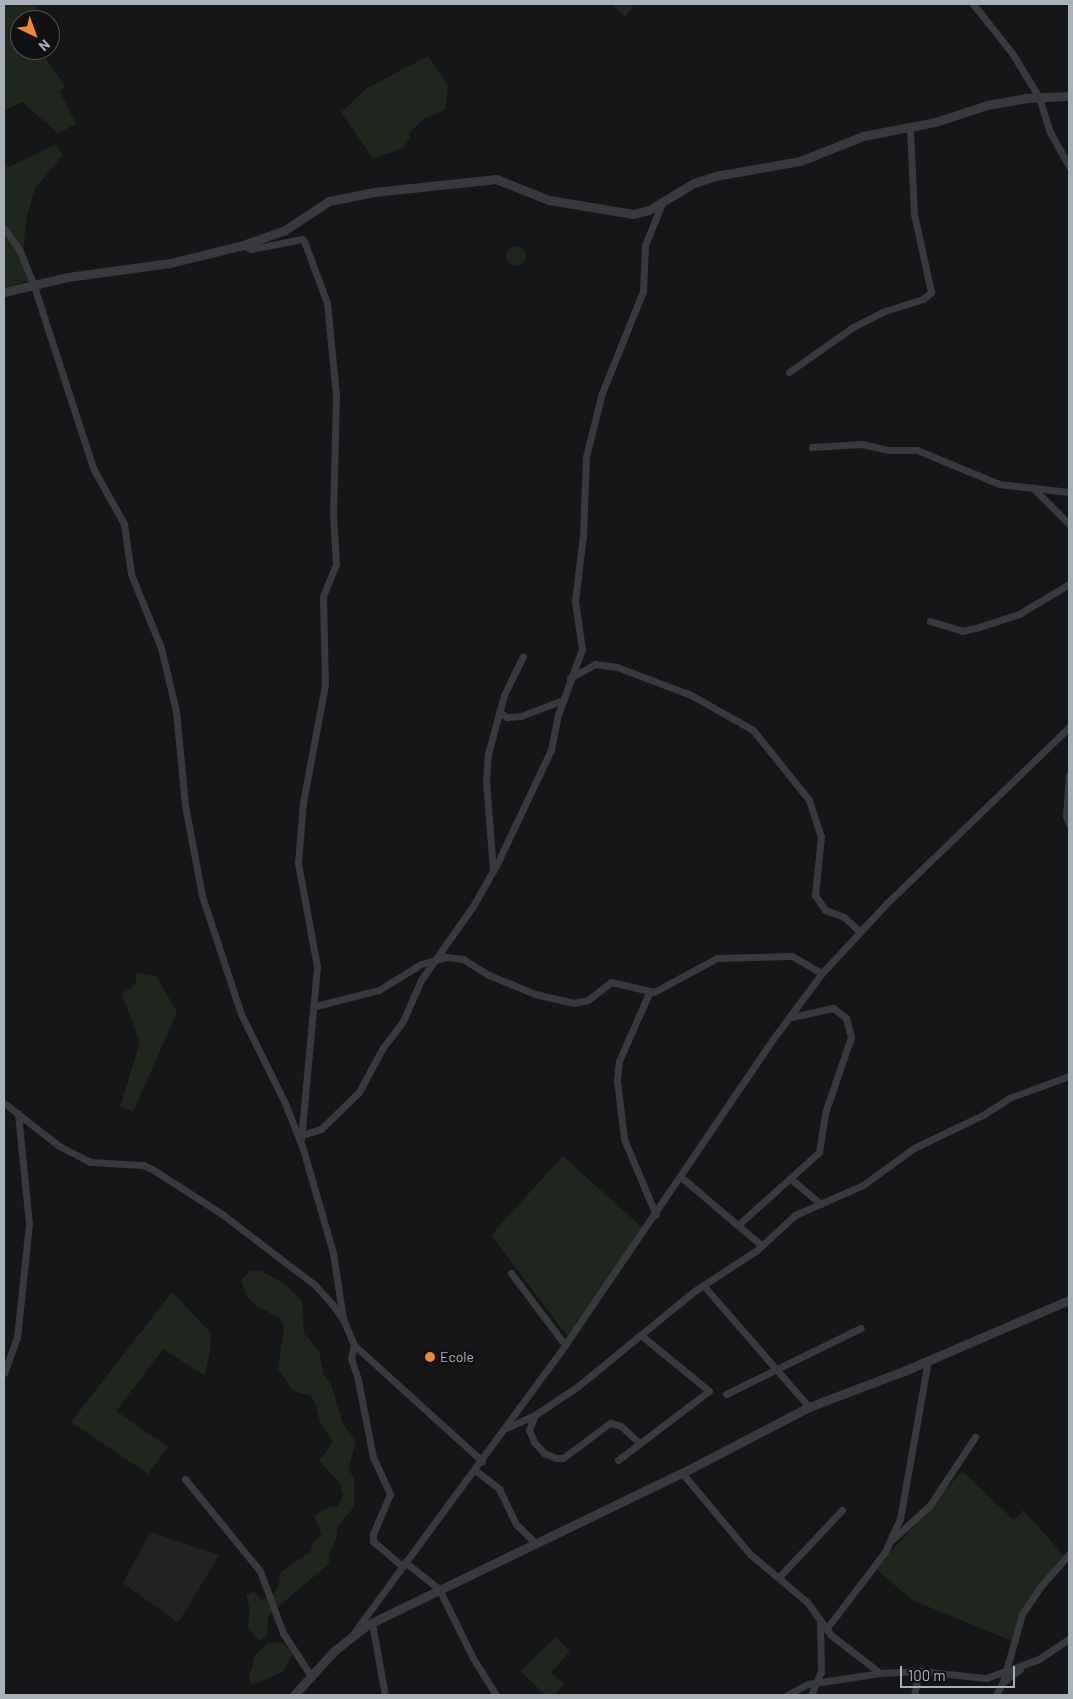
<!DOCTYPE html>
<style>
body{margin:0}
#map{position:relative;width:1073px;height:1699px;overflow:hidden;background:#161618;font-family:Barlow,sans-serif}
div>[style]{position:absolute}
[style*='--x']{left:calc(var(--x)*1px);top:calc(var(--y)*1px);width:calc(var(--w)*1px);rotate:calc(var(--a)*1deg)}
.built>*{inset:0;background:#222225}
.green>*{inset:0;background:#1e261e}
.round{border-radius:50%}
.minor>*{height:7px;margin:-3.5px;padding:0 3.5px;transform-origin:3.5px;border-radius:3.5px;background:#37393d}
.tertiary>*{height:9px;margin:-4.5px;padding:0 4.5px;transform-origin:4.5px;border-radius:4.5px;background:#37393d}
.dots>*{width:14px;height:14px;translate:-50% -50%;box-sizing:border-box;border:2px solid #111113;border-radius:50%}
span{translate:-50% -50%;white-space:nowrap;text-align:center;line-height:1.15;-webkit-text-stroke:5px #111113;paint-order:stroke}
.poi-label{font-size:14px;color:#a8b0b8}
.left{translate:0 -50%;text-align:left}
.frame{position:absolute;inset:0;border:5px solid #a8b0b8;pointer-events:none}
.north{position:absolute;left:10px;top:10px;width:50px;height:50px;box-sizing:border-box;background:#111113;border:1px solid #4d5155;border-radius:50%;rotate:138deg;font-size:14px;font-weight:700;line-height:20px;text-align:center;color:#a8b0b8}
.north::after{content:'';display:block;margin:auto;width:18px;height:22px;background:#f08735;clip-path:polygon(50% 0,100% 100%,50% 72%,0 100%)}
.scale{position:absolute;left:900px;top:1666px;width:115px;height:22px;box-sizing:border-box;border:2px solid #a8b0b8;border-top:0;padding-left:6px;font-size:15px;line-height:18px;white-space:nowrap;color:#a8b0b8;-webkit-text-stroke:4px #111113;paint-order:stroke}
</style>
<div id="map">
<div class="built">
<div style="clip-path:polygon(150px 1532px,219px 1555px,178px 1623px,123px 1583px)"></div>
</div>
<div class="green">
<div style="clip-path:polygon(4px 4px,36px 4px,37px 20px,20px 20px,20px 50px,40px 50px,65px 86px,60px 92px,76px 124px,58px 133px,22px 102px,4px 111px)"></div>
<div style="clip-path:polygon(612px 4px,635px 4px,625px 17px)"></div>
<div style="clip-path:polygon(428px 56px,448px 85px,445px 110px,425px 118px,409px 133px,410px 138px,403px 148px,373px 159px,341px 112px,367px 88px)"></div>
<div style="clip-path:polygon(56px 144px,63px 155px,35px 188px,27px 216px,22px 258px,29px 281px,4px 287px,4px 162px,9px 167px)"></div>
<div class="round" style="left:506px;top:246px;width:20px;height:20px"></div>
<div style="clip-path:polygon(135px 973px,156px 976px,177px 1012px,133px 1112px,120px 1107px,140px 1042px,122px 994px,136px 984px)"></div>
<div style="clip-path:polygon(563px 1156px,645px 1230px,570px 1340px,491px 1235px)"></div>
<div style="clip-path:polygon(250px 1271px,261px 1271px,285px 1284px,302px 1301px,304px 1333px,319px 1351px,324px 1375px,331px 1384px,343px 1424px,356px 1442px,348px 1470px,354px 1477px,354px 1507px,338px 1526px,336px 1539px,329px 1554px,329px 1564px,274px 1610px,268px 1616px,267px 1636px,259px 1641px,248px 1628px,250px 1611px,246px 1595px,254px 1591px,261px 1600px,271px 1597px,279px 1585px,280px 1573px,311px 1551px,313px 1542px,322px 1534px,314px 1516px,330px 1506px,338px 1507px,343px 1495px,339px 1482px,319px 1461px,333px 1441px,320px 1422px,315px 1402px,311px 1396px,293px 1391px,278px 1369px,284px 1327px,279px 1318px,254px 1304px,246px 1295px,241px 1280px)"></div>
<div style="clip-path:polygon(172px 1292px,211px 1333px,210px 1350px,205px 1376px,163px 1349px,116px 1411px,168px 1447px,148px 1474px,71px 1422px)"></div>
<div style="clip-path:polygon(962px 1471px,1014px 1520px,1023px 1510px,1066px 1558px,1027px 1607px,1012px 1641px,912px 1600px,876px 1569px)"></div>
<div style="clip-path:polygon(556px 1637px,570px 1651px,551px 1673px,565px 1684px,554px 1695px,546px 1695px,520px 1671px)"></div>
<div style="clip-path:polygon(281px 1642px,293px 1653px,283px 1672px,255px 1684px,251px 1683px,249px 1678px,255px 1655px,268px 1643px)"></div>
</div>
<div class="minor">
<div style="--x:973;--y:4;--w:63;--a:51.5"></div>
<div style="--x:1012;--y:53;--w:52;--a:58.5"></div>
<div style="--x:1039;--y:97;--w:37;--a:73"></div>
<div style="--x:1050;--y:132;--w:39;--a:61"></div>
<div style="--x:4;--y:228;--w:28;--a:55"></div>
<div style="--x:20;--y:251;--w:31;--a:68"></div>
<div style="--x:32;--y:280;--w:198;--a:72"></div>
<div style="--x:93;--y:468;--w:64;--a:61"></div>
<div style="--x:124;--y:524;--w:50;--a:82"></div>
<div style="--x:131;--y:574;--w:80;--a:67.9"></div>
<div style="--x:161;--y:648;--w:65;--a:76.6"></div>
<div style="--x:176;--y:711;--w:94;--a:84.5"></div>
<div style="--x:185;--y:805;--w:93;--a:79.4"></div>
<div style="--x:202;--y:896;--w:124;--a:71.7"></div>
<div style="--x:241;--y:1014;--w:99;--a:63.7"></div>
<div style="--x:285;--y:1103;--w:49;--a:68.6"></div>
<div style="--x:303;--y:1149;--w:108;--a:73.9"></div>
<div style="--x:333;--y:1253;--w:67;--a:81.4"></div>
<div style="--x:241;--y:245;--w:11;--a:22"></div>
<div style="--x:251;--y:249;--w:52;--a:-11.1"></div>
<div style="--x:302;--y:239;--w:3;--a:45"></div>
<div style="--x:304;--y:241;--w:66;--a:69.6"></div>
<div style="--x:327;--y:303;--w:91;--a:84.4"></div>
<div style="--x:336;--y:394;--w:121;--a:91.4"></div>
<div style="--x:333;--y:515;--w:49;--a:86.5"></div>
<div style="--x:336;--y:564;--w:35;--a:112"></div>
<div style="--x:323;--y:597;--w:88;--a:88.7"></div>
<div style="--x:325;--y:685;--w:119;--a:100.6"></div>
<div style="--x:303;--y:802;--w:61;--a:94.7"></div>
<div style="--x:298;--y:863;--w:106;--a:79.6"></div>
<div style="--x:317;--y:967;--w:172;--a:95.3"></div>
<div style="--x:789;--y:372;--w:78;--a:-35.1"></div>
<div style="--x:853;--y:327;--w:33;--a:-27"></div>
<div style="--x:882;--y:312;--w:43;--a:-17.6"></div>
<div style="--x:923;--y:299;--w:11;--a:-41"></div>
<div style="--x:931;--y:292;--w:80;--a:-102.3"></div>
<div style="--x:914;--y:214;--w:86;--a:-92.7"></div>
<div style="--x:812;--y:447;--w:50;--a:-3.4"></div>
<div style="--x:862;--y:444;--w:27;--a:13"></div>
<div style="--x:888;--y:450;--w:29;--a:0"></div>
<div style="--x:917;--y:450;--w:89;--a:22.5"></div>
<div style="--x:999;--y:484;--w:70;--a:6.5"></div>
<div style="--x:1035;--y:490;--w:48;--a:45"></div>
<div style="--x:930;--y:621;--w:34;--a:17"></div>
<div style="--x:962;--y:631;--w:17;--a:-13"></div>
<div style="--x:979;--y:627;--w:42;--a:-18"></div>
<div style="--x:1019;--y:614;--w:58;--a:-31"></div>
<div style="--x:570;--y:678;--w:29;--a:-29"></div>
<div style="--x:595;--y:664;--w:22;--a:8"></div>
<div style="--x:617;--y:667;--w:79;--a:20.7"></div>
<div style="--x:691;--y:695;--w:71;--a:29.4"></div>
<div style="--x:753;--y:730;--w:90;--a:51.3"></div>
<div style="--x:809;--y:800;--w:38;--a:72"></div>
<div style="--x:821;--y:836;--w:59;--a:95.8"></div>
<div style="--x:815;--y:895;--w:18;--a:56"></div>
<div style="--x:825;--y:910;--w:20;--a:20"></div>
<div style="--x:844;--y:917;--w:21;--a:43"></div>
<div style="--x:499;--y:712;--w:9;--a:32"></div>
<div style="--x:507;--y:717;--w:14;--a:-4"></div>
<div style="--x:521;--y:716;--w:45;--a:-20.9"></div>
<div style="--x:1069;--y:775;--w:41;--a:94.2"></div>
<div style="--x:1066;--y:816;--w:9;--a:69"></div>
<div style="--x:493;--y:870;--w:89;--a:-94.5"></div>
<div style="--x:486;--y:781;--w:27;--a:-86"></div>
<div style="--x:488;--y:754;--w:61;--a:-74.8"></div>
<div style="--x:504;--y:695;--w:43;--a:-64"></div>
<div style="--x:649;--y:993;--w:74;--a:113.8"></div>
<div style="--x:619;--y:1061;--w:19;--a:96"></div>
<div style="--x:617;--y:1080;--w:59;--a:83.2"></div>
<div style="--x:624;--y:1139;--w:82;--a:67.2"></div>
<div style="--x:316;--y:1006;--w:65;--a:-14.3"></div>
<div style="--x:379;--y:990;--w:49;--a:-31.8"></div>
<div style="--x:421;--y:964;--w:26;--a:-16"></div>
<div style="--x:446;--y:957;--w:17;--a:7"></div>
<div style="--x:463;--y:959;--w:31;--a:32"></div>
<div style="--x:489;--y:975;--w:50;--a:22.4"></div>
<div style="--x:535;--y:994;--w:40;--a:13"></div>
<div style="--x:574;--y:1003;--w:14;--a:-12"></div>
<div style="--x:588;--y:1000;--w:29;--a:-38"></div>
<div style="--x:611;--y:982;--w:44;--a:13.1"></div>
<div style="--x:654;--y:992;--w:72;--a:-28.4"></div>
<div style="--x:717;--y:958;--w:75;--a:-1.5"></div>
<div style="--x:792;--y:956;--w:34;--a:30"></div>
<div style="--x:4;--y:1103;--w:70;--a:38"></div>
<div style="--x:59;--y:1146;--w:35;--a:27"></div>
<div style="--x:90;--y:1162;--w:53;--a:3.2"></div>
<div style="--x:143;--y:1165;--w:10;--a:24"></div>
<div style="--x:152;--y:1169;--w:83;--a:32.7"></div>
<div style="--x:222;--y:1214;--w:117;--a:37.4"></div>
<div style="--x:315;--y:1285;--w:25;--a:48"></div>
<div style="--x:332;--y:1304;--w:19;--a:54"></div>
<div style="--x:343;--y:1319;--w:28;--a:67"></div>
<div style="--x:354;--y:1345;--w:13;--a:103"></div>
<div style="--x:351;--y:1358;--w:23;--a:72"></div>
<div style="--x:358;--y:1380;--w:78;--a:79"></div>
<div style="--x:373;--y:1457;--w:41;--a:65.3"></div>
<div style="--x:390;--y:1494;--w:43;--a:113"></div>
<div style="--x:373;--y:1534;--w:7;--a:90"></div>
<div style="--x:373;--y:1541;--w:38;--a:41"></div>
<div style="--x:302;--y:1135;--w:20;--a:-18"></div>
<div style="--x:321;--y:1129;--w:53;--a:-44.2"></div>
<div style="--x:359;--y:1092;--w:49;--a:-61.9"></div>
<div style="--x:382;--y:1049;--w:35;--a:-53"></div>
<div style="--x:403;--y:1021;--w:45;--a:-66.3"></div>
<div style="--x:421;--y:980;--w:90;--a:-54.9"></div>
<div style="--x:473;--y:906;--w:48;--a:-60.3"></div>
<div style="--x:497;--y:864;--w:126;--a:-64.7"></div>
<div style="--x:551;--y:750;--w:36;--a:-79"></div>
<div style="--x:558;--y:715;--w:70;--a:-70"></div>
<div style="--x:582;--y:649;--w:49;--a:-98.3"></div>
<div style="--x:575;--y:601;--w:66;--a:-83.1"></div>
<div style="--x:583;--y:535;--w:78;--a:-87.8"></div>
<div style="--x:586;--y:457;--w:66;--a:-76"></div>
<div style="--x:602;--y:393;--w:110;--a:-68.1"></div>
<div style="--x:643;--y:291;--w:46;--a:-87.5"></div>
<div style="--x:645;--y:245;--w:48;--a:-67.8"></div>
<div style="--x:681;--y:1177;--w:106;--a:40.4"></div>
<div style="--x:791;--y:1179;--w:39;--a:40"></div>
<div style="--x:738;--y:1225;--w:109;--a:-42"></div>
<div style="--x:819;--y:1152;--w:39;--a:-81"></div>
<div style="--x:825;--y:1113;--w:80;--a:-71.1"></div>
<div style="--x:851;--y:1037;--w:20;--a:-105"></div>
<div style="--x:846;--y:1018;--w:16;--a:-142"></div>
<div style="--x:833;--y:1008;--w:46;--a:167.5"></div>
<div style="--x:511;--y:1273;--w:90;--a:53.1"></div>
<div style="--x:703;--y:1285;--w:162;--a:49"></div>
<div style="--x:354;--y:1345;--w:173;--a:42.2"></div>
<div style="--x:4;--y:1373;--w:37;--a:-70"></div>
<div style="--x:17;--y:1338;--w:115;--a:-84"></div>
<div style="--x:29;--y:1224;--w:111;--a:-95.7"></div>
<div style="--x:726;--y:1394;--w:150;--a:-26.1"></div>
<div style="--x:535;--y:1415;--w:16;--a:112"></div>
<div style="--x:529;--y:1430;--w:13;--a:67"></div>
<div style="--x:534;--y:1442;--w:15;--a:48"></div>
<div style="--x:544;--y:1453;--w:13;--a:23"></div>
<div style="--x:556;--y:1458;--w:7;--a:0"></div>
<div style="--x:563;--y:1458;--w:59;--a:-36.7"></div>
<div style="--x:610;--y:1423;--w:11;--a:15"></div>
<div style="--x:621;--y:1426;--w:23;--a:43"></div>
<div style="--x:506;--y:1428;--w:32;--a:-24"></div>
<div style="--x:535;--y:1415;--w:50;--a:-33.7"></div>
<div style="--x:577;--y:1387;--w:150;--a:-39.3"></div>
<div style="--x:693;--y:1292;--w:77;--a:-33.3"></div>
<div style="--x:757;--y:1250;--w:52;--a:-42.6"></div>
<div style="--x:795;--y:1215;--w:74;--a:-23.8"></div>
<div style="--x:863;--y:1185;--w:63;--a:-36"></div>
<div style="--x:914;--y:1148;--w:76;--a:-25.6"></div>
<div style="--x:983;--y:1115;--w:31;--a:-33"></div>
<div style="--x:1009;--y:1098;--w:64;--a:-20.1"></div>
<div style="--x:618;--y:1460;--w:114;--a:-37.2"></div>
<div style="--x:709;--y:1391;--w:87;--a:-140.6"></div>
<div style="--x:475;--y:1470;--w:31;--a:38"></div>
<div style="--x:499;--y:1489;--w:39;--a:64"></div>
<div style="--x:516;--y:1524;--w:27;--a:45"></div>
<div style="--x:682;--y:1473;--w:106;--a:50"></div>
<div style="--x:750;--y:1554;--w:75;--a:40.1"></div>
<div style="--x:807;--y:1602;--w:41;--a:54"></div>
<div style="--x:831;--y:1635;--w:62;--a:37.8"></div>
<div style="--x:185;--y:1479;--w:119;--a:50.8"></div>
<div style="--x:260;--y:1571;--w:66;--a:69.6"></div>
<div style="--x:283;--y:1633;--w:51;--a:56.9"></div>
<div style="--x:893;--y:1539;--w:50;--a:-42.6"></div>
<div style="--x:930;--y:1505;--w:82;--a:-56.5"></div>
<div style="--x:405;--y:1562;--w:43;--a:38.5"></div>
<div style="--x:439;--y:1589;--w:77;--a:63.8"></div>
<div style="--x:473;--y:1658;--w:44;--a:58.1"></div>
<div style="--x:779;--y:1577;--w:92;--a:-46.8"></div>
<div style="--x:372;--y:1623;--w:73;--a:79.8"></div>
<div style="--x:827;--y:1628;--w:96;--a:-52.7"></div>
<div style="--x:885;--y:1552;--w:36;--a:-66"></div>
<div style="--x:900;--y:1519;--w:160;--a:-80"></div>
<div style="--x:353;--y:1634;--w:358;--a:-53.7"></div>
<div style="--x:565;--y:1345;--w:375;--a:-55.8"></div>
<div style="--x:776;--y:1035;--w:77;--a:-53.4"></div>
<div style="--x:822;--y:973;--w:96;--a:-47.1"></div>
<div style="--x:887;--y:903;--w:253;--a:-44"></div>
<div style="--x:1003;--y:1682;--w:71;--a:-74.4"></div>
<div style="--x:1022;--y:1614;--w:34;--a:-56"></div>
<div style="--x:1041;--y:1586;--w:43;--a:-48.8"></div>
<div style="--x:787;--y:1695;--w:24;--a:-28"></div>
<div style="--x:808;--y:1684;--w:73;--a:-8.7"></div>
<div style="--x:880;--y:1673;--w:39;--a:-3"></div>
<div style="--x:919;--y:1671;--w:67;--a:6"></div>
<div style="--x:986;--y:1678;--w:56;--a:-19.7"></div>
<div style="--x:1039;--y:1659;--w:36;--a:-34"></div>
<div style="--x:811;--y:1695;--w:25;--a:-67"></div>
<div style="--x:821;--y:1672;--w:52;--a:-91.1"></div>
<div style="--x:914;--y:1695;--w:25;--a:-78"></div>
<div style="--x:996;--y:1695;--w:15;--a:-62"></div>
<div style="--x:1003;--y:1682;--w:21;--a:-37"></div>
</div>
<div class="tertiary">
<div style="--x:4;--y:292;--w:66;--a:-13.2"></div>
<div style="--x:68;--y:277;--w:103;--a:-7.8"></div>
<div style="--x:170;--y:263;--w:72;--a:-13.7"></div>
<div style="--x:240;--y:246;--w:48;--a:-19.6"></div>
<div style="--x:285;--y:230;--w:53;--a:-33.4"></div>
<div style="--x:329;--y:201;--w:46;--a:-11.3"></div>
<div style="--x:374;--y:192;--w:123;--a:-6.1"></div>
<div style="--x:496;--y:179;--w:57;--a:21.6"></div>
<div style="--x:549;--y:200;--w:85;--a:9.5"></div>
<div style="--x:633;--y:214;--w:16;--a:-14"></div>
<div style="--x:649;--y:210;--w:52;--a:-31"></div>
<div style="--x:694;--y:183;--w:22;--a:-18"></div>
<div style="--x:715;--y:176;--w:86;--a:-10"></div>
<div style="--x:800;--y:161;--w:68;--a:-21.6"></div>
<div style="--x:863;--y:136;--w:73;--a:-11"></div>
<div style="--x:935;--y:122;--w:55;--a:-18.1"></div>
<div style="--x:987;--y:105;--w:39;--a:-10"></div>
<div style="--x:1025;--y:98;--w:44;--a:-2.6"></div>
<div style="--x:294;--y:1695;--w:59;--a:-47.7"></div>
<div style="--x:334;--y:1651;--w:42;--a:-38.2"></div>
<div style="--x:367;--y:1625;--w:350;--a:-25.8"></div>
<div style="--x:682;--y:1473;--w:143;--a:-27.5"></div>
<div style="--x:809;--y:1407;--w:102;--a:-20.8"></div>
<div style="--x:904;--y:1371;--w:180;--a:-23.3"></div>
</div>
<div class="dots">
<div style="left:430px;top:1357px;background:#f08735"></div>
</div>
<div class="poi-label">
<span class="left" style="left:440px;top:1357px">Ecole</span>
</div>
<div class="frame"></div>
<div class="north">N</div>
<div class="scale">100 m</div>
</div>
